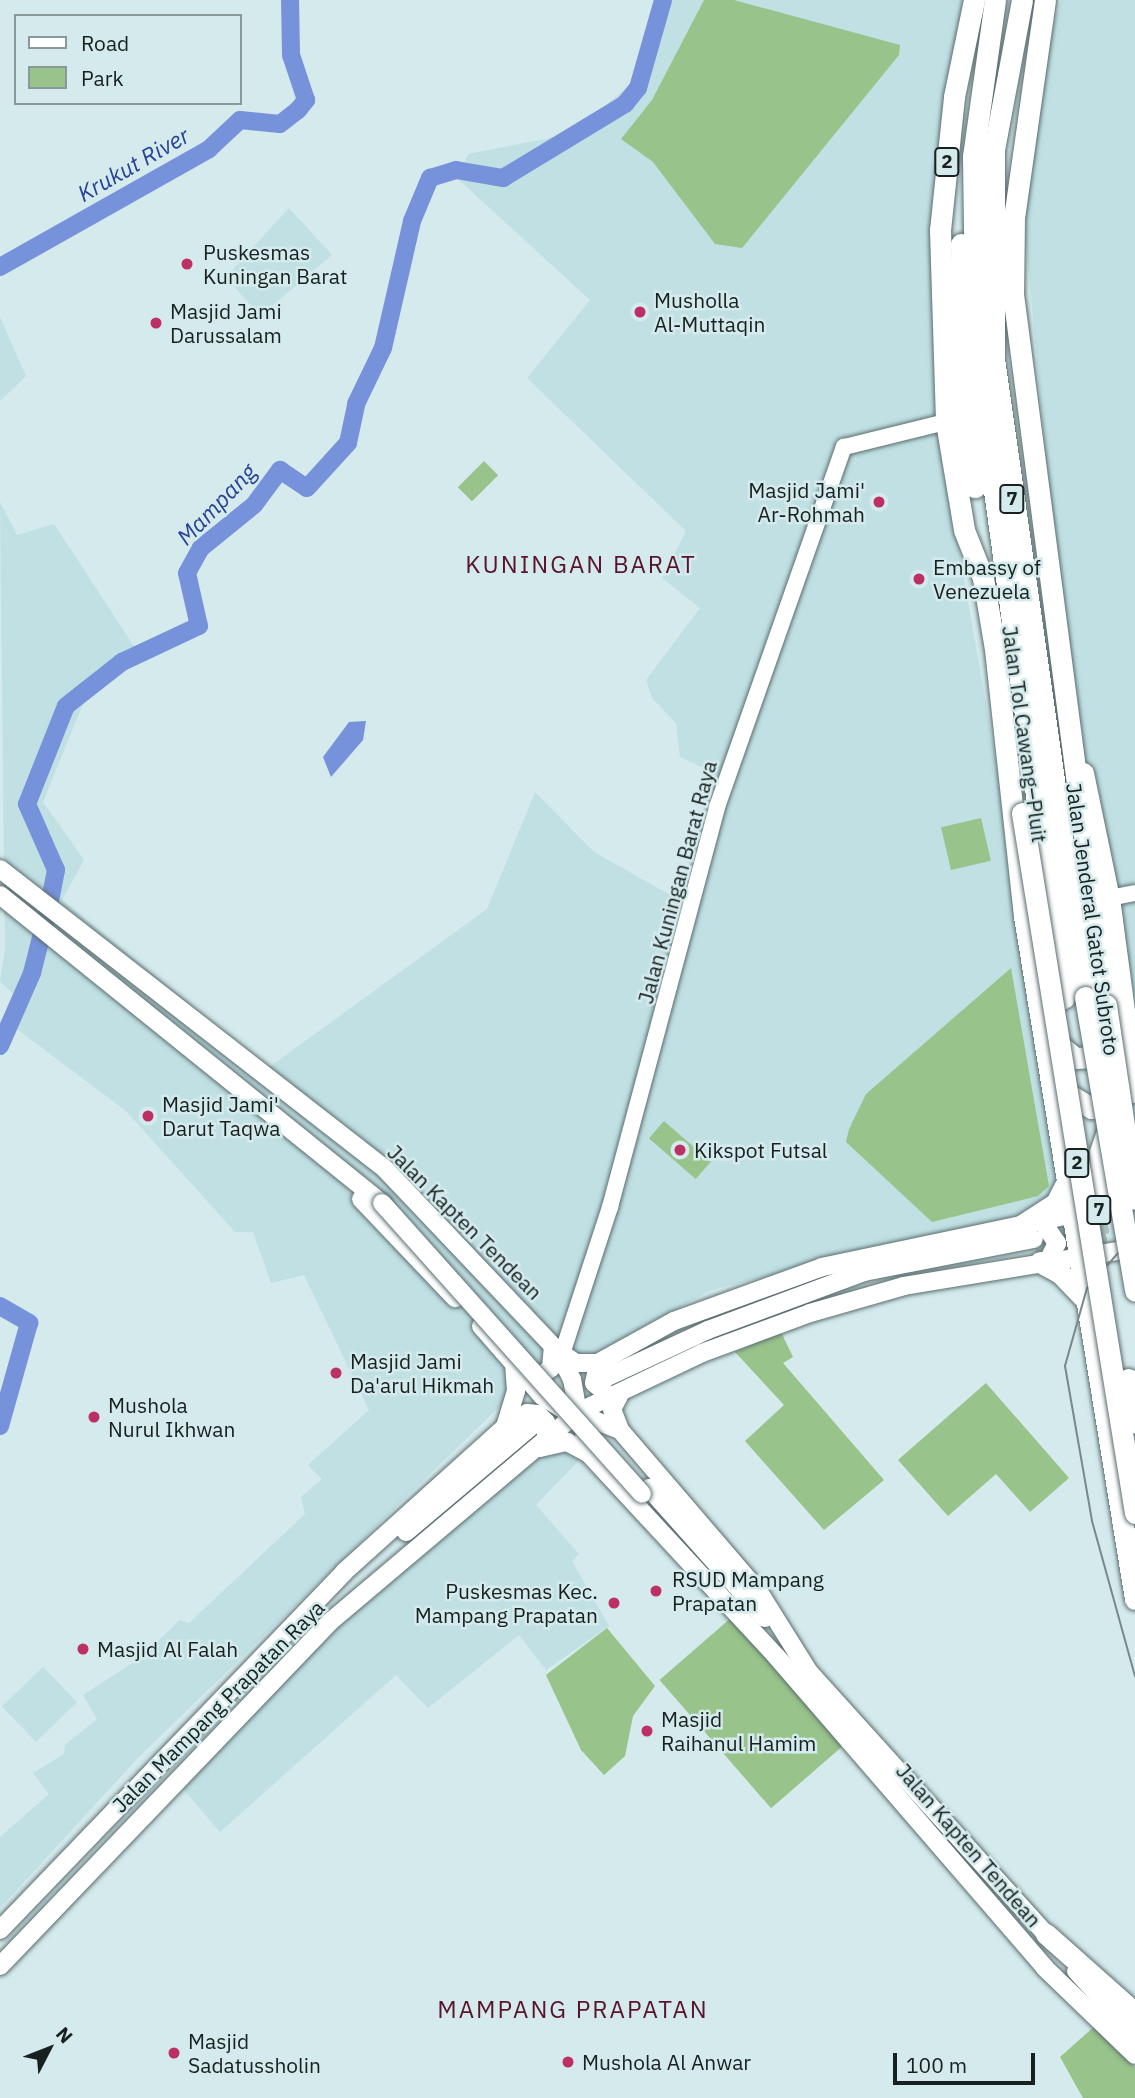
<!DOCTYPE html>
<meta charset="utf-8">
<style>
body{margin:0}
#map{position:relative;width:1135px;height:2098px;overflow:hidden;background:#d4eaec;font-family:"IBM Plex Sans",sans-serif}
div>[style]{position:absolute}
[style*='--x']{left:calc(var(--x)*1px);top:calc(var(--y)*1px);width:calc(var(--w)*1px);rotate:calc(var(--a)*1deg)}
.built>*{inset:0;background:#c1e0e3;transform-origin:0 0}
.green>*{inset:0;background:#98c38a;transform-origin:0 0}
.water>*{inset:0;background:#7692da}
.river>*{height:18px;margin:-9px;padding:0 9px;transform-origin:9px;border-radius:9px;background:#7692da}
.primary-tunnel>*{height:18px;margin-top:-9px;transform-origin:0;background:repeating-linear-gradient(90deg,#aec2c3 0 18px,transparent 0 27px)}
.roads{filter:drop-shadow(0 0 2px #5a6d6f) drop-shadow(0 0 2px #5a6d6f)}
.secondary>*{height:16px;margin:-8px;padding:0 8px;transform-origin:8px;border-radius:8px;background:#fff}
.primary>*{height:18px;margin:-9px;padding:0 9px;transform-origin:9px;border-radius:9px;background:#fff}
.highway>*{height:21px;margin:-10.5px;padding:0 10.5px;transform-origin:10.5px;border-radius:10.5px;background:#fff}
.tram>*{height:2px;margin:-1px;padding:0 1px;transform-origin:1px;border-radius:1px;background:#798889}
.bridges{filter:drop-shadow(0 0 2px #5a6d6f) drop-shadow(0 0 2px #5a6d6f)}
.primary-bridge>*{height:18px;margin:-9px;padding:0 9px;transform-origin:9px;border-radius:9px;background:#fff}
.highway-bridge>*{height:21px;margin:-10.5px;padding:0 10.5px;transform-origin:10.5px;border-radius:10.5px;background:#fff}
.dots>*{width:19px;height:19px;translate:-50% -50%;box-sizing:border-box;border:4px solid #d4eaec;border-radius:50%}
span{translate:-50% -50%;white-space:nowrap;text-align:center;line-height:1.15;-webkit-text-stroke:5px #d4eaec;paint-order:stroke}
.shield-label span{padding:2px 5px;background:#d4eaec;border:2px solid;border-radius:5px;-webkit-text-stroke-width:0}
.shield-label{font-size:19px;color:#182020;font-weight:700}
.poi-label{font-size:21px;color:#182020}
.left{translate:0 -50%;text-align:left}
.right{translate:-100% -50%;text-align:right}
.street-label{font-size:21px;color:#182020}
.water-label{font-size:23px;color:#284296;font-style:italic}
.quarter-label{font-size:24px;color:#58142c;letter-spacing:2px}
.legend{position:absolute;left:14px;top:14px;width:228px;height:91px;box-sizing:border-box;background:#d4eaec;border:2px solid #89999a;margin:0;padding:9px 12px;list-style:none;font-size:21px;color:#182020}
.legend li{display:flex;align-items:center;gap:14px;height:35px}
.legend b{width:35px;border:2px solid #89999a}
.north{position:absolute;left:14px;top:2014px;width:70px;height:70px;-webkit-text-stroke:5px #d4eaec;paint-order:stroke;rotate:48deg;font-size:19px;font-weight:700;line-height:28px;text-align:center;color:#182020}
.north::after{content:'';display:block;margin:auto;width:24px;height:32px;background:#182020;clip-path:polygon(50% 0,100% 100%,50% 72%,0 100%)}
.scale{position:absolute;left:893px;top:2053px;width:142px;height:32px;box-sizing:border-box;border:4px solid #182020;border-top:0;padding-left:9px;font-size:21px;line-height:24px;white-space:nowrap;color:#182020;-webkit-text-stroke:5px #d4eaec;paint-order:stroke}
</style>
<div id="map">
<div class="built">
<div style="clip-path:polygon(664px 0,965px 0,947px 96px,941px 448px,998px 772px,1026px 997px,1064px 1179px,1054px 1203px,1030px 1213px,711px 1290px,502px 1404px,139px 1757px,0 1908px,0 1837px,49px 1794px,33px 1773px,64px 1754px,65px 1745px,97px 1719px,83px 1695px,145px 1655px,179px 1620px,189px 1623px,305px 1514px,301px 1497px,322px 1479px,308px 1465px,369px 1410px,304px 1275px,271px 1283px,253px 1232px,235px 1232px,126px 1111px,17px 1029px,18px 999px,0 981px,5px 949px,0 502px,17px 535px,54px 524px,141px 657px,85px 699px,43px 802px,84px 860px,62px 900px,268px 1068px,487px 909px,535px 792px,594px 852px,688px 905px,735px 783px,680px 757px,676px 723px,652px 698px,646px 680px,700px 608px,662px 578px,686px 531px,527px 378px,590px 300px,458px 179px,468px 154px,571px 134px,636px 80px)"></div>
<div style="clip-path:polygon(1061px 0,1135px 0,1135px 1028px,1064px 651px,1025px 232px,1034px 102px)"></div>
<div style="clip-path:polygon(289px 208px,332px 255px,260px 316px,226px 277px)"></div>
<div style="clip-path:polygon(0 317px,26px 376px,0 401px)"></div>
<div style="clip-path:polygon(560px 1431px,582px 1457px,536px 1505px,579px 1554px,572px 1561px,609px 1626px,546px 1670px,519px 1635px,428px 1708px,396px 1675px,220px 1832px,178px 1783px,274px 1683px)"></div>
<div style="left:43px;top:1667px;width:49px;height:57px;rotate:46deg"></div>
</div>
<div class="green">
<div style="clip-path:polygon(704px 0,734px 0,900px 45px,899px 55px,742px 248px,715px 244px,653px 162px,621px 139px,652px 100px)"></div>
<div style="left:484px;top:461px;width:20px;height:37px;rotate:45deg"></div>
<div style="left:981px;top:818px;width:44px;height:41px;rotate:77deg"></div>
<div style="clip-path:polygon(1011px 968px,1049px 1186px,1038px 1196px,932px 1222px,846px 1142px,849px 1129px,866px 1094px)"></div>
<div style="left:664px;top:1121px;width:62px;height:23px;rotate:41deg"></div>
<div style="clip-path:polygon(781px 1332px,793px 1357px,783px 1363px,884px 1480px,824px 1530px,745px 1441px,784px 1405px,735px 1352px)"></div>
<div style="clip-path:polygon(986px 1383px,1069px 1478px,1030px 1512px,996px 1474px,948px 1516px,898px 1460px)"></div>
<div style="left:732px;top:1617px;width:170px;height:96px;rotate:49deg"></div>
<div style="clip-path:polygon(607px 1628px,655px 1686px,633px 1716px,625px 1756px,604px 1775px,581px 1750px,546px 1675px)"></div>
<div style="clip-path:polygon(1096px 2025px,1135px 2067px,1135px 2098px,1083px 2098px,1060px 2057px)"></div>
</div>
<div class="water">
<div style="clip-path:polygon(366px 721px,363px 740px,331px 777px,323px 757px,349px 722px)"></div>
</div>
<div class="river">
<div style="--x:0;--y:267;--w:240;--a:-29.4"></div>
<div style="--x:209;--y:149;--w:42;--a:-43.1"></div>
<div style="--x:240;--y:120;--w:40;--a:5.7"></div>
<div style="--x:280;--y:124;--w:23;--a:-38"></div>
<div style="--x:298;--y:110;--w:13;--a:-51"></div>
<div style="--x:306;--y:100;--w:47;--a:-108.4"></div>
<div style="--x:291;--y:55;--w:55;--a:-91"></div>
<div style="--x:0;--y:1046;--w:80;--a:-66.3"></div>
<div style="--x:32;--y:973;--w:69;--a:-75.8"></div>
<div style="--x:49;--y:906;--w:37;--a:-79"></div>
<div style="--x:56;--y:870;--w:72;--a:-113.7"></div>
<div style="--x:27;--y:804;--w:105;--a:-68.3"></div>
<div style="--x:66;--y:706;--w:71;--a:-38.2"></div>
<div style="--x:122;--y:662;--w:85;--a:-25.1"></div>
<div style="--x:199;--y:626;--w:54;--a:-102.8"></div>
<div style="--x:187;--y:573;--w:29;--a:-61"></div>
<div style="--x:201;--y:548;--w:68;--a:-39.1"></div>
<div style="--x:254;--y:505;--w:44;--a:-53.4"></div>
<div style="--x:280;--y:470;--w:32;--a:34"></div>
<div style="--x:307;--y:488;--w:61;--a:-47.7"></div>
<div style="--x:348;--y:443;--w:40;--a:-78"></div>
<div style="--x:356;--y:404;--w:62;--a:-64.3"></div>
<div style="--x:383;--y:348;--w:130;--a:-77.1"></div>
<div style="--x:412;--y:221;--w:47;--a:-67.3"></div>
<div style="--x:430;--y:178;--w:27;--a:-17"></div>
<div style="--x:456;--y:170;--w:48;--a:9.7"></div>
<div style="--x:503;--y:178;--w:143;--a:-31.2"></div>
<div style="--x:625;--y:104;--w:21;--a:-51"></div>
<div style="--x:638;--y:88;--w:91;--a:-74.1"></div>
<div style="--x:0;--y:1306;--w:34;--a:30"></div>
<div style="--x:29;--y:1323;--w:107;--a:105.7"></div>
</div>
<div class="primary-tunnel">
<div style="--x:1037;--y:1238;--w:100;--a:-11"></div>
<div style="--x:1036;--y:1252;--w:100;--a:-9.2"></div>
</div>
<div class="roads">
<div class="secondary">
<div style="--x:1109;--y:898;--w:26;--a:-11"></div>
<div style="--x:562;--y:1354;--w:155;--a:-71.9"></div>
<div style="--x:610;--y:1207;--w:414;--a:-75"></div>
<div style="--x:717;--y:807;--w:382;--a:-70.6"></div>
<div style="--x:844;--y:447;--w:105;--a:-13.8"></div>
</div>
<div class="primary">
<div style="--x:0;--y:869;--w:488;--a:37.9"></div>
<div style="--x:385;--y:1169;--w:250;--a:46.5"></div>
<div style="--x:557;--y:1350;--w:33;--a:63"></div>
<div style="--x:572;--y:1379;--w:34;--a:80"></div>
<div style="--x:0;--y:895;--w:491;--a:38.9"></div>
<div style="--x:361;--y:1199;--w:137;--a:46.5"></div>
<div style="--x:1042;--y:1221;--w:27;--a:56"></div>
<div style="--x:1057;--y:1243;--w:20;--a:117"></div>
<div style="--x:481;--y:1326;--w:93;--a:48.9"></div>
<div style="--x:542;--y:1396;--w:26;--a:32"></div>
<div style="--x:560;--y:1352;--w:19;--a:35"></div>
<div style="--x:576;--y:1363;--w:22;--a:0"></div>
<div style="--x:598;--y:1363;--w:87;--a:-28.9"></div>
<div style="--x:674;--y:1321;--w:158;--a:-20"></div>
<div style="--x:822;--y:1267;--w:267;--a:-11.9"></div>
<div style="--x:598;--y:1363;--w:20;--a:101"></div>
<div style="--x:594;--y:1383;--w:25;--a:40"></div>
<div style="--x:525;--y:1375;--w:15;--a:4"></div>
<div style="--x:540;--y:1376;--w:14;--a:-36"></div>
<div style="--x:551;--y:1368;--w:22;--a:-85"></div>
<div style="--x:605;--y:1378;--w:114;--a:-25"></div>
<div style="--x:708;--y:1330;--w:166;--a:-20.4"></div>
<div style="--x:864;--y:1272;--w:173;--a:-11"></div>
<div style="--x:619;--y:1396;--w:15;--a:118"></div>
<div style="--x:612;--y:1409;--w:22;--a:69"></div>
<div style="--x:620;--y:1430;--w:213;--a:49.4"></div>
<div style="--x:759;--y:1592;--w:94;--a:58"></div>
<div style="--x:809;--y:1672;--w:365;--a:47.9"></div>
<div style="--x:505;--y:1427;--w:26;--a:-32"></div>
<div style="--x:527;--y:1413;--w:11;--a:5"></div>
<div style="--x:538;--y:1414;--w:11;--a:45"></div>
<div style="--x:546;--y:1422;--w:17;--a:90"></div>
<div style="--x:584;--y:1442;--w:14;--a:-86"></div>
<div style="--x:585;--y:1428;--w:12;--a:-42"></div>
<div style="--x:594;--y:1420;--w:28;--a:21"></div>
<div style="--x:540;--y:1448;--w:28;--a:-13"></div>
<div style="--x:567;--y:1442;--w:24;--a:28"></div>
<div style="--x:588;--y:1453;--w:277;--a:47.2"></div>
<div style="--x:776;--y:1656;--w:412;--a:49.2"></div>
<div style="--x:1045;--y:1968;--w:125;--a:44"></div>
<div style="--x:649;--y:1488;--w:174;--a:48.3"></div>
<div style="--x:406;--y:1532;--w:165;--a:-40.1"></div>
<div style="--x:0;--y:1930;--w:496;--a:-46.1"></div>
<div style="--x:344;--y:1572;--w:217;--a:-42"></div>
<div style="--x:505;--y:1427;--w:38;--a:-73"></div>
<div style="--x:516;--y:1391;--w:26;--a:-94"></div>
<div style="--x:0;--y:1966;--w:478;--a:-46.2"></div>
<div style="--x:331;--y:1621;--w:324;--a:-40.2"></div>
<div style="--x:578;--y:1412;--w:137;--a:-25.4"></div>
<div style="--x:702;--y:1353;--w:115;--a:-20.3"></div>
<div style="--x:810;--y:1313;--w:98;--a:-16"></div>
<div style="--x:904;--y:1286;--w:234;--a:-9.3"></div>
<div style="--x:1076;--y:1971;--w:87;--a:47.3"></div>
</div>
<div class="highway">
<div style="--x:974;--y:0;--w:99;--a:101.7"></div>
<div style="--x:954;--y:97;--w:134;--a:96"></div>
<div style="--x:940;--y:230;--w:192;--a:88.2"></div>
<div style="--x:946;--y:422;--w:109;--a:80.5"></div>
<div style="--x:964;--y:530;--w:52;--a:68.4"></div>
<div style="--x:983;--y:578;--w:72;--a:80.4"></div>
<div style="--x:995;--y:649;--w:269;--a:83.8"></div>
<div style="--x:1024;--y:916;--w:692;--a:80.77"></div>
<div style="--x:995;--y:0;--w:158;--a:98"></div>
<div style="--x:973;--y:156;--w:204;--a:89.2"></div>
<div style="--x:976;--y:360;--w:644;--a:82.15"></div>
<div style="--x:1022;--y:0;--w:153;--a:100.6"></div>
<div style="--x:994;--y:150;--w:209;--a:90"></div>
<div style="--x:994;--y:359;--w:644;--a:81.88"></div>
<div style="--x:1045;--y:0;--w:219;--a:98.1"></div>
<div style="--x:1014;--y:217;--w:77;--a:90.7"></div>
<div style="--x:1013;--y:294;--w:717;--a:82.55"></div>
<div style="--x:961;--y:244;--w:180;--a:88.7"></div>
<div style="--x:965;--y:424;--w:64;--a:81"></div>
<div style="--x:1083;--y:773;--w:128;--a:78.3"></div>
<div style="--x:1109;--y:898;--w:196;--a:82.4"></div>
<div style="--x:1050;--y:1037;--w:33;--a:40"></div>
<div style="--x:1075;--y:1058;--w:20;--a:-3"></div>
<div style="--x:1095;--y:1057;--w:17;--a:-33"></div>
<div style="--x:1058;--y:1088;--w:39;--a:31"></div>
<div style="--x:1091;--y:1108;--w:28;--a:-27"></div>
<div style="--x:1102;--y:1209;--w:57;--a:-92"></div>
<div style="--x:1100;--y:1152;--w:31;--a:-71"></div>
<div style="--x:1022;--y:1225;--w:40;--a:-32.9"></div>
<div style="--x:1056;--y:1203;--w:20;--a:-63"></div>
<div style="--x:1040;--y:1262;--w:23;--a:29"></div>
<div style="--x:1060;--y:1273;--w:35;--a:46"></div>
<div style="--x:1046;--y:1934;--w:119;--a:41.6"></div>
</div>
</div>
<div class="tram">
<div style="--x:1135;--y:1234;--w:72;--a:131.6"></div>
<div style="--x:1087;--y:1288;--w:81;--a:105.8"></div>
<div style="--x:1065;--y:1366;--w:157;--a:80.1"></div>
<div style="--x:1092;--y:1521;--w:161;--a:74.5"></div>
</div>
<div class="bridges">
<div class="primary-bridge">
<div style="--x:382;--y:1203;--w:390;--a:48.2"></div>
</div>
<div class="highway-bridge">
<div style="--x:1022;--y:813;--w:709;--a:80.83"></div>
<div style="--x:1085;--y:997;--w:298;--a:80.3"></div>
<div style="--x:1106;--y:1005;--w:196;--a:81.5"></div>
<div style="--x:1128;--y:1379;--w:44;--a:80.8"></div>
</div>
</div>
<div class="dots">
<div style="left:187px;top:264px;background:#bc3063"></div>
<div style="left:640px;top:312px;background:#bc3063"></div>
<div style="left:156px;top:323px;background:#bc3063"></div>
<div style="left:879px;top:502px;background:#bc3063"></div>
<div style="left:919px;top:579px;background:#bc3063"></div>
<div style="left:148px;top:1116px;background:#bc3063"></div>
<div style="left:680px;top:1150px;background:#bc3063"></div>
<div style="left:336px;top:1373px;background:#bc3063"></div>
<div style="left:94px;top:1417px;background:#bc3063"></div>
<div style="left:656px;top:1591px;background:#bc3063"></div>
<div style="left:614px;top:1603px;background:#bc3063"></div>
<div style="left:83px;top:1649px;background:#bc3063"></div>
<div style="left:647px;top:1731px;background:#bc3063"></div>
<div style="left:174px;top:2053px;background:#bc3063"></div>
<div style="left:568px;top:2062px;background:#bc3063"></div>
</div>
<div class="shield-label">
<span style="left:947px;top:162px">2</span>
<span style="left:1012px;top:499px">7</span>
<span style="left:1077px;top:1163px">2</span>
<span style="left:1099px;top:1210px">7</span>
</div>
<div class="poi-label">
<span class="left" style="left:203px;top:264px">Puskesmas<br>Kuningan Barat</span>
<span class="left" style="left:654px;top:312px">Musholla<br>Al-Muttaqin</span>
<span class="left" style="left:170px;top:323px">Masjid Jami<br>Darussalam</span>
<span class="right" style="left:865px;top:502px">Masjid Jami'<br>Ar-Rohmah</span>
<span class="left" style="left:933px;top:579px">Embassy of<br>Venezuela</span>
<span class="left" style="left:162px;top:1116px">Masjid Jami'<br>Darut Taqwa</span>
<span class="left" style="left:694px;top:1150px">Kikspot Futsal</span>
<span class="left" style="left:350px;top:1373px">Masjid Jami<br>Da'arul Hikmah</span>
<span class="left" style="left:108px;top:1417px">Mushola<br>Nurul Ikhwan</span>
<span class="left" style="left:672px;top:1591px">RSUD Mampang<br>Prapatan</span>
<span class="right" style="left:598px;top:1603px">Puskesmas Kec.<br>Mampang Prapatan</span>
<span class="left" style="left:97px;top:1649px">Masjid Al Falah</span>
<span class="left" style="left:661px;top:1731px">Masjid<br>Raihanul Hamim</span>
<span class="left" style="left:188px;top:2053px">Masjid<br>Sadatussholin</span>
<span class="left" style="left:582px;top:2062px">Mushola Al Anwar</span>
</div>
<div class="street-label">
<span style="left:1025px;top:734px;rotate:82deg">Jalan Tol Cawang–Pluit</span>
<span style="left:677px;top:882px;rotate:-75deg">Jalan Kuningan Barat Raya</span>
<span style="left:1093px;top:919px;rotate:82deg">Jalan Jenderal Gatot Subroto</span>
<span style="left:465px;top:1222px;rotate:45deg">Jalan Kapten Tendean</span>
<span style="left:218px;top:1706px;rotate:-45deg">Jalan Mampang Prapatan Raya</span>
<span style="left:969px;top:1845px;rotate:49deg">Jalan Kapten Tendean</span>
</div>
<div class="water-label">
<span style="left:133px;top:164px;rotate:-30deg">Krukut River</span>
<span style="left:216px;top:504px;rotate:-46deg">Mampang</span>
</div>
<div class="quarter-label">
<span style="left:581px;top:565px">KUNINGAN BARAT</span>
<span style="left:573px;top:2010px">MAMPANG PRAPATAN</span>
</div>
<ul class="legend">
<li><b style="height:9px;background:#fff"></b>Road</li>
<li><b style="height:19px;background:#98c38a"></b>Park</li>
</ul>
<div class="north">N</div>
<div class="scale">100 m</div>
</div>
